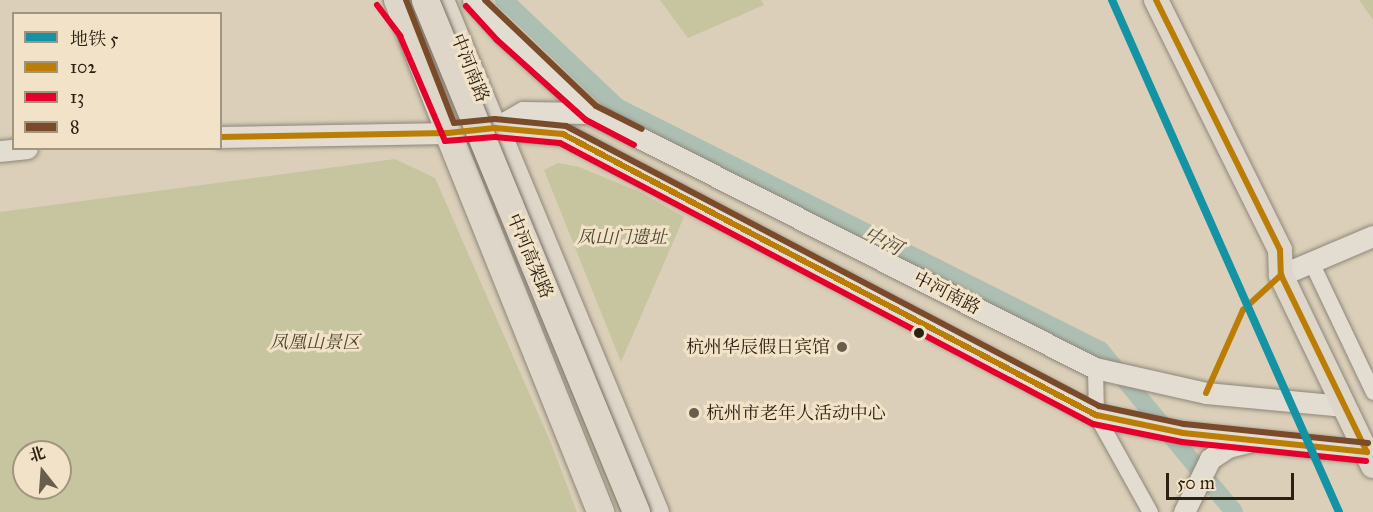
<!DOCTYPE html>
<meta charset="utf-8">
<style>
body{margin:0}
#map{position:relative;width:1373px;height:512px;overflow:hidden;background:#dbcfb9;font-family:"IM FELL Great Primer","Noto Serif SC",serif}
div>[style]{position:absolute}
[style*='--x']{left:calc(var(--x)*1px);top:calc(var(--y)*1px);width:calc(var(--w)*1px);rotate:calc(var(--a)*1deg)}
.green>*{inset:0;background:#c6c5a0}
.canal>*{height:18px;margin:-9px;padding:0 9px;transform-origin:9px;border-radius:9px;background:#adbeb3}
.roads{filter:drop-shadow(0 0 2px #8e8679) drop-shadow(0 0 2px #8e8679)}
.street>*{height:15px;margin:-7.5px;padding:0 7.5px;transform-origin:7.5px;border-radius:7.5px;background:#e3dcd1}
.secondary>*{height:21px;margin:-10.5px;padding:0 10.5px;transform-origin:10.5px;border-radius:10.5px;background:#e3dcd1}
.primary>*{height:24px;margin:-12px;padding:0 12px;transform-origin:12px;border-radius:12px;background:#ded6c9}
.highway>*{height:27px;margin:-13.5px;padding:0 13.5px;transform-origin:13.5px;border-radius:13.5px;background:#ded6c9}
.bridges{filter:drop-shadow(0 0 2px #766f62) drop-shadow(0 0 2px #766f62)}
.highway-bridge>*{height:27px;margin:-13.5px;padding:0 13.5px;transform-origin:13.5px;border-radius:13.5px;background:#ded6c9}
.bus-1>*{height:6px;margin:-3px;padding:0 3px;transform-origin:3px;border-radius:3px;background:#ba7e06}
.bus-2>*{height:6px;margin:-3px;padding:0 3px;transform-origin:3px;border-radius:3px;background:#e4002b}
.bus-3>*{height:6px;margin:-3px;padding:0 3px;transform-origin:3px;border-radius:3px;background:#7a4b2a}
.metro-1>*{height:8px;margin:-4px;padding:0 4px;transform-origin:4px;border-radius:4px;background:#1393a4}
.dots>*{width:16px;height:16px;translate:-50% -50%;box-sizing:border-box;border:3px solid #f1e2c8;border-radius:50%}
span{translate:-50% -50%;white-space:nowrap;text-align:center;line-height:1.15;-webkit-text-stroke:6px #f1e2c8;paint-order:stroke}
.street-label{font-size:18px;color:#2b2113}
.park-label{font-size:18px;color:#4d4831;font-style:italic}
.poi-label{font-size:18px;color:#2b2113}
.right{translate:-100% -50%;text-align:right}
.left{translate:0 -50%;text-align:left}
.water-label{font-size:20px;color:#4c4e42;font-style:italic}
.legend{position:absolute;left:12px;top:12px;width:210px;height:138px;box-sizing:border-box;background:#f1e2c8;border:2px solid #a29580;margin:0;padding:8px 10px;list-style:none;font-size:18px;color:#2b2113}
.legend li{display:flex;align-items:center;gap:12px;height:30px}
.legend b{width:30px;border:2px solid #a29580}
.north{position:absolute;left:12px;top:440px;width:60px;height:60px;box-sizing:border-box;background:#f1e2c8;border:2px solid #a29580;border-radius:50%;rotate:343deg;font-size:16px;font-weight:700;line-height:24px;text-align:center;color:#2b2113}
.north::after{content:'';display:block;margin:auto;width:21px;height:27px;background:#695e4d;clip-path:polygon(50% 0,100% 100%,50% 72%,0 100%)}
.scale{position:absolute;left:1166px;top:473px;width:128px;height:27px;box-sizing:border-box;border:3px solid #2b2113;border-top:0;padding-left:8px;font-size:18px;line-height:21px;white-space:nowrap;color:#2b2113;-webkit-text-stroke:4px #f1e2c8;paint-order:stroke}
</style>
<div id="map">
<div class="green">
<div style="clip-path:polygon(660px 0,761px 0,764px 5px,688px 38px)"></div>
<div style="clip-path:polygon(1359px 0,1373px 0,1373px 20px)"></div>
<div style="clip-path:polygon(evenodd,395px 159px,435px 178px,551px 443px,577px 512px,0 512px,0 212px,395px 159px,24px 452px,60px 452px,60px 488px,24px 488px,24px 452px)"></div>
<div style="clip-path:polygon(558px 163px,579px 167px,640px 192px,684px 217px,621px 362px,544px 170px)"></div>
</div>
<div class="canal">
<div style="--x:504;--y:0;--w:156;--a:43.4"></div>
<div style="--x:617;--y:107;--w:541;--a:26.71"></div>
<div style="--x:1100;--y:350;--w:210;--a:50.4"></div>
</div>
<div class="roads">
<div class="street">
<div style="--x:1311;--y:262;--w:144;--a:64.5"></div>
<div style="--x:1095;--y:368;--w:47;--a:88.8"></div>
<div style="--x:1096;--y:415;--w:111;--a:60.9"></div>
</div>
<div class="secondary">
<div style="--x:473;--y:0;--w:45;--a:47.7"></div>
<div style="--x:503;--y:33;--w:119;--a:42.3"></div>
<div style="--x:591;--y:113;--w:565;--a:26.84"></div>
<div style="--x:1095;--y:368;--w:114;--a:12.7"></div>
<div style="--x:1206;--y:393;--w:139;--a:5.4"></div>
<div style="--x:495;--y:128;--w:68;--a:5"></div>
<div style="--x:563;--y:134;--w:603;--a:27.8"></div>
<div style="--x:1096;--y:415;--w:89;--a:11.7"></div>
<div style="--x:1183;--y:433;--w:185;--a:5.9"></div>
<div style="--x:220;--y:137;--w:228;--a:-1"></div>
<div style="--x:448;--y:133;--w:47;--a:-6.1"></div>
<div style="--x:495;--y:128;--w:32;--a:-30"></div>
<div style="--x:523;--y:112;--w:68;--a:0.8"></div>
<div style="--x:0;--y:151;--w:27;--a:-6"></div>
<div style="--x:1281;--y:275;--w:100;--a:-23"></div>
<div style="--x:1184;--y:512;--w:59;--a:-63.9"></div>
<div style="--x:1210;--y:459;--w:22;--a:-34"></div>
<div style="--x:1228;--y:447;--w:21;--a:-14"></div>
</div>
<div class="primary">
<div style="--x:396;--y:0;--w:143;--a:68.6"></div>
<div style="--x:442;--y:0;--w:139;--a:67.5"></div>
<div style="--x:1156;--y:0;--w:279;--a:63.6"></div>
<div style="--x:1280;--y:250;--w:25;--a:88"></div>
<div style="--x:1281;--y:275;--w:212;--a:64.3"></div>
</div>
<div class="highway">
<div style="--x:495;--y:128;--w:416;--a:67.4"></div>
<div style="--x:448;--y:133;--w:408;--a:68.1"></div>
</div>
</div>
<div class="bridges">
<div class="highway-bridge">
<div style="--x:425;--y:0;--w:554;--a:67.6"></div>
</div>
</div>
<div class="bus-1">
<div style="--x:1156;--y:0;--w:279;--a:63.6"></div>
<div style="--x:1280;--y:250;--w:25;--a:88"></div>
<div style="--x:1281;--y:275;--w:197;--a:64.1"></div>
<div style="--x:220;--y:137;--w:228;--a:-1"></div>
<div style="--x:448;--y:133;--w:47;--a:-6.1"></div>
<div style="--x:495;--y:128;--w:68;--a:5"></div>
<div style="--x:563;--y:134;--w:603;--a:27.8"></div>
<div style="--x:1096;--y:415;--w:89;--a:11.7"></div>
<div style="--x:1183;--y:433;--w:185;--a:5.9"></div>
<div style="--x:1206;--y:393;--w:91;--a:-66"></div>
<div style="--x:1243;--y:310;--w:52;--a:-42.6"></div>
</div>
<div class="bus-2">
<div style="--x:377;--y:5;--w:39;--a:53"></div>
<div style="--x:400;--y:36;--w:114;--a:66.8"></div>
<div style="--x:445;--y:141;--w:50;--a:-4.6"></div>
<div style="--x:495;--y:137;--w:65;--a:5.3"></div>
<div style="--x:560;--y:143;--w:603;--a:27.8"></div>
<div style="--x:1093;--y:424;--w:91;--a:11.4"></div>
<div style="--x:1182;--y:442;--w:185;--a:5.9"></div>
<div style="--x:466;--y:6;--w:46;--a:47.6"></div>
<div style="--x:497;--y:40;--w:120;--a:42"></div>
<div style="--x:586;--y:120;--w:54;--a:27.5"></div>
</div>
<div class="bus-3">
<div style="--x:406;--y:0;--w:132;--a:68.7"></div>
<div style="--x:454;--y:123;--w:41;--a:-5.6"></div>
<div style="--x:495;--y:119;--w:71;--a:5.6"></div>
<div style="--x:566;--y:126;--w:602;--a:27.71"></div>
<div style="--x:1099;--y:406;--w:87;--a:12"></div>
<div style="--x:1184;--y:424;--w:185;--a:5.9"></div>
<div style="--x:485;--y:0;--w:153;--a:43.7"></div>
<div style="--x:596;--y:106;--w:51;--a:26.6"></div>
</div>
<div class="metro-1">
<div style="--x:1112;--y:0;--w:560;--a:66.09"></div>
</div>
<div class="dots">
<div style="left:919px;top:333px;background:#2b2113"></div>
<div style="left:842px;top:347px;background:#695e4d"></div>
<div style="left:694px;top:413px;background:#695e4d"></div>
</div>
<div class="street-label">
<span style="left:470px;top:68px;rotate:68deg">中河南路</span>
<span style="left:530px;top:256px;rotate:67deg">中河高架路</span>
<span style="left:947px;top:293px;rotate:27deg">中河南路</span>
</div>
<div class="park-label">
<span style="left:622px;top:237px">凤山门遗址</span>
<span style="left:315px;top:342px">凤凰山景区</span>
</div>
<div class="poi-label">
<span class="right" style="left:830px;top:347px">杭州华辰假日宾馆</span>
<span class="left" style="left:706px;top:413px">杭州市老年人活动中心</span>
</div>
<div class="water-label">
<span style="left:883px;top:241px;rotate:27deg">中河</span>
</div>
<ul class="legend">
<li><b style="height:8px;background:#1393a4"></b>地铁 5</li>
<li><b style="height:8px;background:#ba7e06"></b>102</li>
<li><b style="height:8px;background:#e4002b"></b>13</li>
<li><b style="height:8px;background:#7a4b2a"></b>8</li>
</ul>
<div class="north">北</div>
<div class="scale">50 m</div>
</div>
